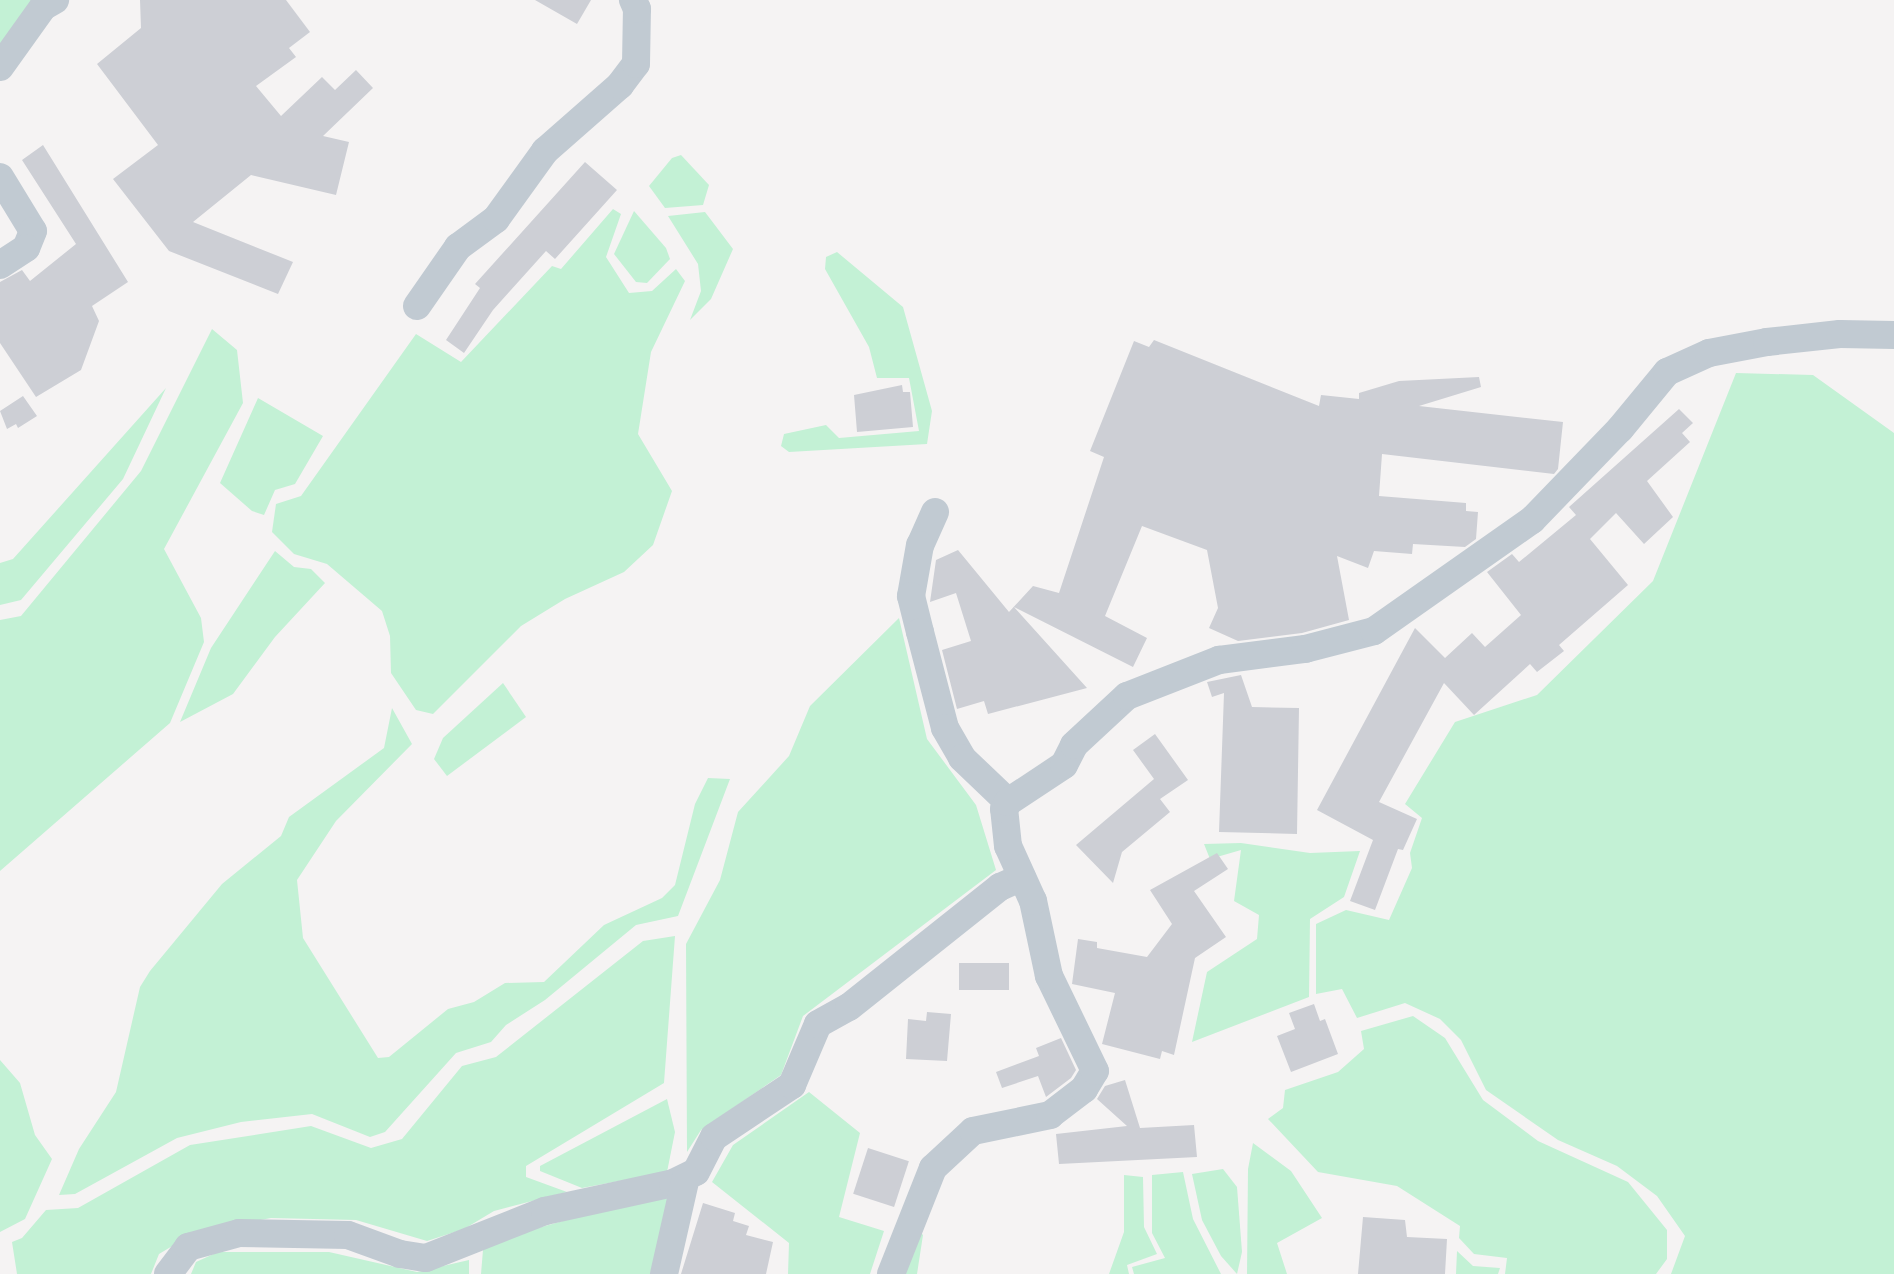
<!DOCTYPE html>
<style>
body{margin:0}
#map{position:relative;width:1894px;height:1274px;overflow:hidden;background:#f5f3f3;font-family:"Archivo Narrow",sans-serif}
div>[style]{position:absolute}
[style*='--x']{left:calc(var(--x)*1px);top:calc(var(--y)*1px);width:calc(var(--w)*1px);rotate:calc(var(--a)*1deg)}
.green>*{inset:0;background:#c3f1d5}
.building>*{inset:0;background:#cdcfd5;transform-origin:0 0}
.street>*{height:28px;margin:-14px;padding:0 14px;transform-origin:14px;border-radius:14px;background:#c1cad2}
span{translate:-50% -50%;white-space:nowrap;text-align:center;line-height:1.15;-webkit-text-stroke:5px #fff;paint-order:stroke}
</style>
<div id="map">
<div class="green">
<div style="clip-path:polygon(0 0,36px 0,0 44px)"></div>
<div style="clip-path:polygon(681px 155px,709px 185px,703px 205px,665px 208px,649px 186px,672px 158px)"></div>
<div style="clip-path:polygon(613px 209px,621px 214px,606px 257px,629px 293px,652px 291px,676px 269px,685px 281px,651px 352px,638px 434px,672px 491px,653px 545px,624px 572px,565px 599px,521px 626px,433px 714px,416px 710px,391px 673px,390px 636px,382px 611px,327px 564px,294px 554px,272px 532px,276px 504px,301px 496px,416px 334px,461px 362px,552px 266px,561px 269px)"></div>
<div style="clip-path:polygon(634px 211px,666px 248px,670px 259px,647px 283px,636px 282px,614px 254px)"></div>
<div style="clip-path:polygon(705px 212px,733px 249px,711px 299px,690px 320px,701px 291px,698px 264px,668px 216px)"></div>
<div style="clip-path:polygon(837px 252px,903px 307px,932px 411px,927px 444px,789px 452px,781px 446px,784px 434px,826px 425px,839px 438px,919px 431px,909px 378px,877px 378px,869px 347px,825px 269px,826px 257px)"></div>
<div style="clip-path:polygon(212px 329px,237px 350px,243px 403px,164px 549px,201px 618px,204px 642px,170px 723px,0 871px,0 620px,21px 616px,141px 471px)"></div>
<div style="clip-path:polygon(1736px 373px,1813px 375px,1894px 433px,1894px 1274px,1671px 1274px,1685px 1236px,1657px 1196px,1617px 1166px,1558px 1140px,1486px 1090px,1461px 1040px,1440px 1019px,1405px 1003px,1357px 1018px,1342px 989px,1316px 994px,1316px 924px,1346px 910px,1389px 920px,1412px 868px,1410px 853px,1422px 818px,1405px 804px,1455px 722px,1537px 695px,1653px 581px)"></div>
<div style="clip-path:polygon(166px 388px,123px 479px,21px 600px,0 605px,0 563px,13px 559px)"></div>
<div style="clip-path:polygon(258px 398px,323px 436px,295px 484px,275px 490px,264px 515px,252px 511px,220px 483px)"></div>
<div style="clip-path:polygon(275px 551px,294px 567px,311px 569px,325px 583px,275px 637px,233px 694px,180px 722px,211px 648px)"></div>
<div style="clip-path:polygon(899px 618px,927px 739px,976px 805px,996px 870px,803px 1016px,781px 1075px,701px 1130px,687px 1152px,686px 944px,720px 880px,738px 812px,789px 756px,810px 706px)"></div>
<div style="clip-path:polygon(503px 683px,526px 717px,447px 776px,434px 759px,443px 738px)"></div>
<div style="clip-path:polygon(392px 708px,412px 744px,336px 821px,297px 880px,303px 938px,378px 1058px,389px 1057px,448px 1009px,474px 1002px,505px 983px,544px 982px,604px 925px,662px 898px,675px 885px,695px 804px,708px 778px,730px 779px,678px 916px,636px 925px,545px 1000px,506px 1025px,491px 1042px,456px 1053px,385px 1132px,370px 1137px,312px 1114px,241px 1122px,177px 1138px,75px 1194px,59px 1195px,79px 1149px,116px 1092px,140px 987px,150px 971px,222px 884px,281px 836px,289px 817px,384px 748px)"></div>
<div style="clip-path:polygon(1241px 843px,1310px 853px,1360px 851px,1344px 897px,1310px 919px,1309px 997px,1192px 1042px,1207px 972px,1257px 939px,1259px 915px,1234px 901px,1241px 850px,1210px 859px,1204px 844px)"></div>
<div style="clip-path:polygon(675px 936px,664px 1083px,526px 1166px,526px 1177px,567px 1192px,494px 1211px,464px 1229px,427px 1241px,356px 1220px,271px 1218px,194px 1233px,159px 1254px,151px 1274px,17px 1274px,12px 1242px,22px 1238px,46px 1210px,78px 1208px,190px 1145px,311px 1126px,371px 1148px,402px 1139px,462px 1066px,496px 1057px,643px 941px)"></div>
<div style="clip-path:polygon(1413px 1016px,1445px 1038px,1483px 1100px,1538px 1141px,1628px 1182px,1667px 1230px,1667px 1259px,1656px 1274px,1505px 1274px,1507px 1258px,1474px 1254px,1459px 1238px,1460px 1226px,1397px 1186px,1318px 1172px,1268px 1119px,1283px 1108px,1285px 1090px,1338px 1072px,1364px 1049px,1361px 1031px)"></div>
<div style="clip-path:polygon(0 1060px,20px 1083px,35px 1135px,52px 1159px,25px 1219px,0 1232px)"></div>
<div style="clip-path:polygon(809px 1092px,860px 1133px,839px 1217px,884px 1231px,870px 1274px,788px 1274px,789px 1243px,712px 1182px,733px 1145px)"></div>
<div style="clip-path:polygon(667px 1099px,675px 1132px,667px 1172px,582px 1188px,540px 1171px,540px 1166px)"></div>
<div style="clip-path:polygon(1253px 1143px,1291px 1171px,1322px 1218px,1277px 1243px,1287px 1274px,1247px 1274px,1248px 1169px)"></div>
<div style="clip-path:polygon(1223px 1169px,1237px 1187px,1242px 1252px,1237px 1274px,1221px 1256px,1202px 1220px,1192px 1174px)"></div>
<div style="clip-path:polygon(1183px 1172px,1193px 1219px,1221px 1274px,1134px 1274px,1132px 1267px,1165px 1258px,1152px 1233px,1152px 1175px)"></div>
<div style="clip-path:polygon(1124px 1175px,1143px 1177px,1144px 1227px,1157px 1254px,1127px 1265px,1129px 1274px,1109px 1274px,1124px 1232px)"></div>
<div style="clip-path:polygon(673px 1198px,650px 1274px,481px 1274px,483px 1250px,513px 1235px,641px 1199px)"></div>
<div style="clip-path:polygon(918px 1230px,923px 1235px,917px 1274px,905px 1274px)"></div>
<div style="clip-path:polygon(1457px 1251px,1473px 1266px,1500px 1268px,1498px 1274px,1456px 1274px)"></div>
<div style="clip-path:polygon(218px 1252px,329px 1252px,417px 1272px,469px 1260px,469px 1274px,191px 1274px,196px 1262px)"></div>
</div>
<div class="building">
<div style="clip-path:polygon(140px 0,286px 0,310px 32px,289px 48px,296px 57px,256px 86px,281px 116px,322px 77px,335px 90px,356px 70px,373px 88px,323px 136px,349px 142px,336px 195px,251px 175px,193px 222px,293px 262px,278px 294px,169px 251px,113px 179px,158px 145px,97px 64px,141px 28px)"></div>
<div style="clip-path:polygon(535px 0,591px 0,577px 24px)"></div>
<div style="clip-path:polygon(43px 145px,128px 282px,92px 306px,99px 321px,81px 370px,36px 397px,0 343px,0 282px,22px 270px,30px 281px,76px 244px,22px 160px)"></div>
<div style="clip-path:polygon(585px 162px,617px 190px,555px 259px,546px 251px,493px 310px,464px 353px,446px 340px,480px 288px,475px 284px)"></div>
<div style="clip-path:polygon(1154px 340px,1319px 406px,1321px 395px,1359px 399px,1359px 393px,1399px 381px,1479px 377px,1481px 387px,1419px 406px,1563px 422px,1558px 469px,1554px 474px,1382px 454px,1379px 496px,1466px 503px,1466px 511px,1478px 512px,1476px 539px,1465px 547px,1413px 544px,1412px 554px,1374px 551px,1368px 568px,1337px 556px,1349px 620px,1302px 633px,1238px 641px,1209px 628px,1218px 608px,1207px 550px,1142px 526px,1105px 616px,1147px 638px,1133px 667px,1014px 607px,1087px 688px,988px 714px,984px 701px,957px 709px,942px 650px,971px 641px,956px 593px,930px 602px,936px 560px,958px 550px,1009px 612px,1033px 586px,1059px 593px,1104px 457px,1090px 451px,1134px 341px,1149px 347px)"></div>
<div style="clip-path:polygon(902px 385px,903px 392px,910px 392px,913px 427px,857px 432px,854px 395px)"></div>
<div style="clip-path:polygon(23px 396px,37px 416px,18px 428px,16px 424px,7px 429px,0 411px)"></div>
<div style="clip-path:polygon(1679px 409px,1693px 423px,1682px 433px,1690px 442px,1647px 481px,1673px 517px,1644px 544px,1616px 513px,1590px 539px,1628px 585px,1559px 645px,1564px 651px,1537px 672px,1530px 664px,1474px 715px,1444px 683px,1379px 802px,1417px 819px,1403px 850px,1398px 849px,1375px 910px,1350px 901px,1373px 840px,1317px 810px,1415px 628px,1445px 658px,1472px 633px,1485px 647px,1521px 615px,1487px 572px,1512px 554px,1519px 562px,1576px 515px,1569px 507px)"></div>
<div style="clip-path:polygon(1241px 675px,1252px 707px,1299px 708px,1297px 834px,1219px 832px,1224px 693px,1212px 697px,1207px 682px)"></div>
<div style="clip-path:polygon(1155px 734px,1188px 780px,1160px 799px,1170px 812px,1122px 852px,1113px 883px,1076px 845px,1154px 779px,1133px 750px)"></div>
<div style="clip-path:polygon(1217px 853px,1228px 869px,1194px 891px,1226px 937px,1195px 958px,1174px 1055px,1162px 1051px,1160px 1059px,1102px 1044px,1115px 993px,1072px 984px,1078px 939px,1097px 942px,1097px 948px,1147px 957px,1172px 924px,1150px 890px)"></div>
<div style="left:1009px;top:963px;width:27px;height:50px;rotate:90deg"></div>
<div style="clip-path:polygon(1314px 1004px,1320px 1021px,1325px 1019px,1338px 1054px,1291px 1072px,1277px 1036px,1295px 1029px,1289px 1013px)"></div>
<div style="clip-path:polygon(927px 1012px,951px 1014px,947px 1061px,906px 1059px,908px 1019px,926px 1021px)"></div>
<div style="clip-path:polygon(1061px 1038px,1076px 1070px,1071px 1078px,1046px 1097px,1038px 1076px,1002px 1088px,996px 1072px,1039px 1056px,1036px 1048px)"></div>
<div style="clip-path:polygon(1125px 1080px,1140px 1128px,1194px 1125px,1197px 1157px,1059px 1164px,1056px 1134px,1127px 1126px,1097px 1099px,1105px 1086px)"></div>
<div style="left:868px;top:1148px;width:43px;height:48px;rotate:18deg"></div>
<div style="clip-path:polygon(703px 1203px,735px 1213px,733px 1221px,749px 1226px,746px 1235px,773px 1242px,766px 1274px,681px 1274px)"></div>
<div style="clip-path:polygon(1363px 1217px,1405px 1220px,1407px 1237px,1447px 1239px,1445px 1274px,1358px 1274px)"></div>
</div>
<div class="street">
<div style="--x:0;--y:67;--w:74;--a:-54.4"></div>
<div style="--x:43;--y:7;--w:14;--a:-30"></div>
<div style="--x:0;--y:177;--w:63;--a:58.6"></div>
<div style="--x:33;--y:231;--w:18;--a:112"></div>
<div style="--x:26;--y:248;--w:31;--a:147"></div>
<div style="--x:417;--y:306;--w:72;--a:-55.2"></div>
<div style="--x:458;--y:247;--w:47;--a:-36.4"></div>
<div style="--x:496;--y:219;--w:84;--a:-54.2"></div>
<div style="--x:545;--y:151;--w:100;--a:-41.3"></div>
<div style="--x:620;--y:85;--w:26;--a:-53"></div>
<div style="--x:636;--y:64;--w:55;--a:-89"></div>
<div style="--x:637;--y:9;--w:10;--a:-114"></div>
<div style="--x:935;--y:512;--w:36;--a:114"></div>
<div style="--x:920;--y:545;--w:52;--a:100"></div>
<div style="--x:911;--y:596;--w:37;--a:76"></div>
<div style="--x:920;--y:632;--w:99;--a:75.4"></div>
<div style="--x:945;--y:728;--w:34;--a:60"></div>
<div style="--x:962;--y:758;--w:64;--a:43.7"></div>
<div style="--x:168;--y:1274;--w:34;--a:-53"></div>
<div style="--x:188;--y:1247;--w:53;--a:-15.4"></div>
<div style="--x:239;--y:1233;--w:109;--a:1.1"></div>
<div style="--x:348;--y:1235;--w:55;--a:20.1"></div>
<div style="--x:400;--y:1254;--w:26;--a:9"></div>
<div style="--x:426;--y:1258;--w:128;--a:-21.6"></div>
<div style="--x:545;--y:1211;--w:131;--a:-12.3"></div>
<div style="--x:673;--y:1183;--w:25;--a:-26"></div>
<div style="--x:696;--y:1172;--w:39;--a:-63"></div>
<div style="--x:714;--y:1137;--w:94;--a:-33.7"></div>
<div style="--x:792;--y:1085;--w:66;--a:-66.9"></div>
<div style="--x:818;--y:1024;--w:35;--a:-29"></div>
<div style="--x:849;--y:1007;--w:193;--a:-38.5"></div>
<div style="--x:1000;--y:887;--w:24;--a:-24"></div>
<div style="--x:664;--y:1274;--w:99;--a:-77.2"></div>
<div style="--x:891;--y:1274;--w:114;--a:-68.4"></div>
<div style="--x:933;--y:1168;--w:54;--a:-42.8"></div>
<div style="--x:973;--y:1131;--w:79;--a:-11.7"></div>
<div style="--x:1050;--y:1115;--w:43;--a:-37.4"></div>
<div style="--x:1084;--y:1089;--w:21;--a:-59"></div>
<div style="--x:1095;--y:1071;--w:106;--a:-115.8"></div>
<div style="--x:1049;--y:976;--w:77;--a:-102"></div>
<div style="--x:1033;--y:901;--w:60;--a:-114.4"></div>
<div style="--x:1008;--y:846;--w:37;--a:-96"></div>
<div style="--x:1004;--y:809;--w:8;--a:-60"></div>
<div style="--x:1008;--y:802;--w:67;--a:-33.5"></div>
<div style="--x:1064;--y:765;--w:22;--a:-63"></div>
<div style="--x:1074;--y:745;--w:72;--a:-42.8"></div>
<div style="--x:1127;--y:696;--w:99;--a:-21.4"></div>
<div style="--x:1219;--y:660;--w:87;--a:-7.3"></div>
<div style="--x:1305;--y:649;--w:71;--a:-14.6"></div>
<div style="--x:1374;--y:631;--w:193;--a:-35.1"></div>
<div style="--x:1532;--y:520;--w:127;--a:-46"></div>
<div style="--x:1620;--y:429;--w:74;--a:-50.5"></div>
<div style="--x:1667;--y:372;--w:46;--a:-24.3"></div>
<div style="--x:1709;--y:353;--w:59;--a:-10.7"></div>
<div style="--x:1767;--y:342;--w:73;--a:-6.3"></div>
<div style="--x:1840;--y:334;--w:54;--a:1.1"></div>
</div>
</div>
